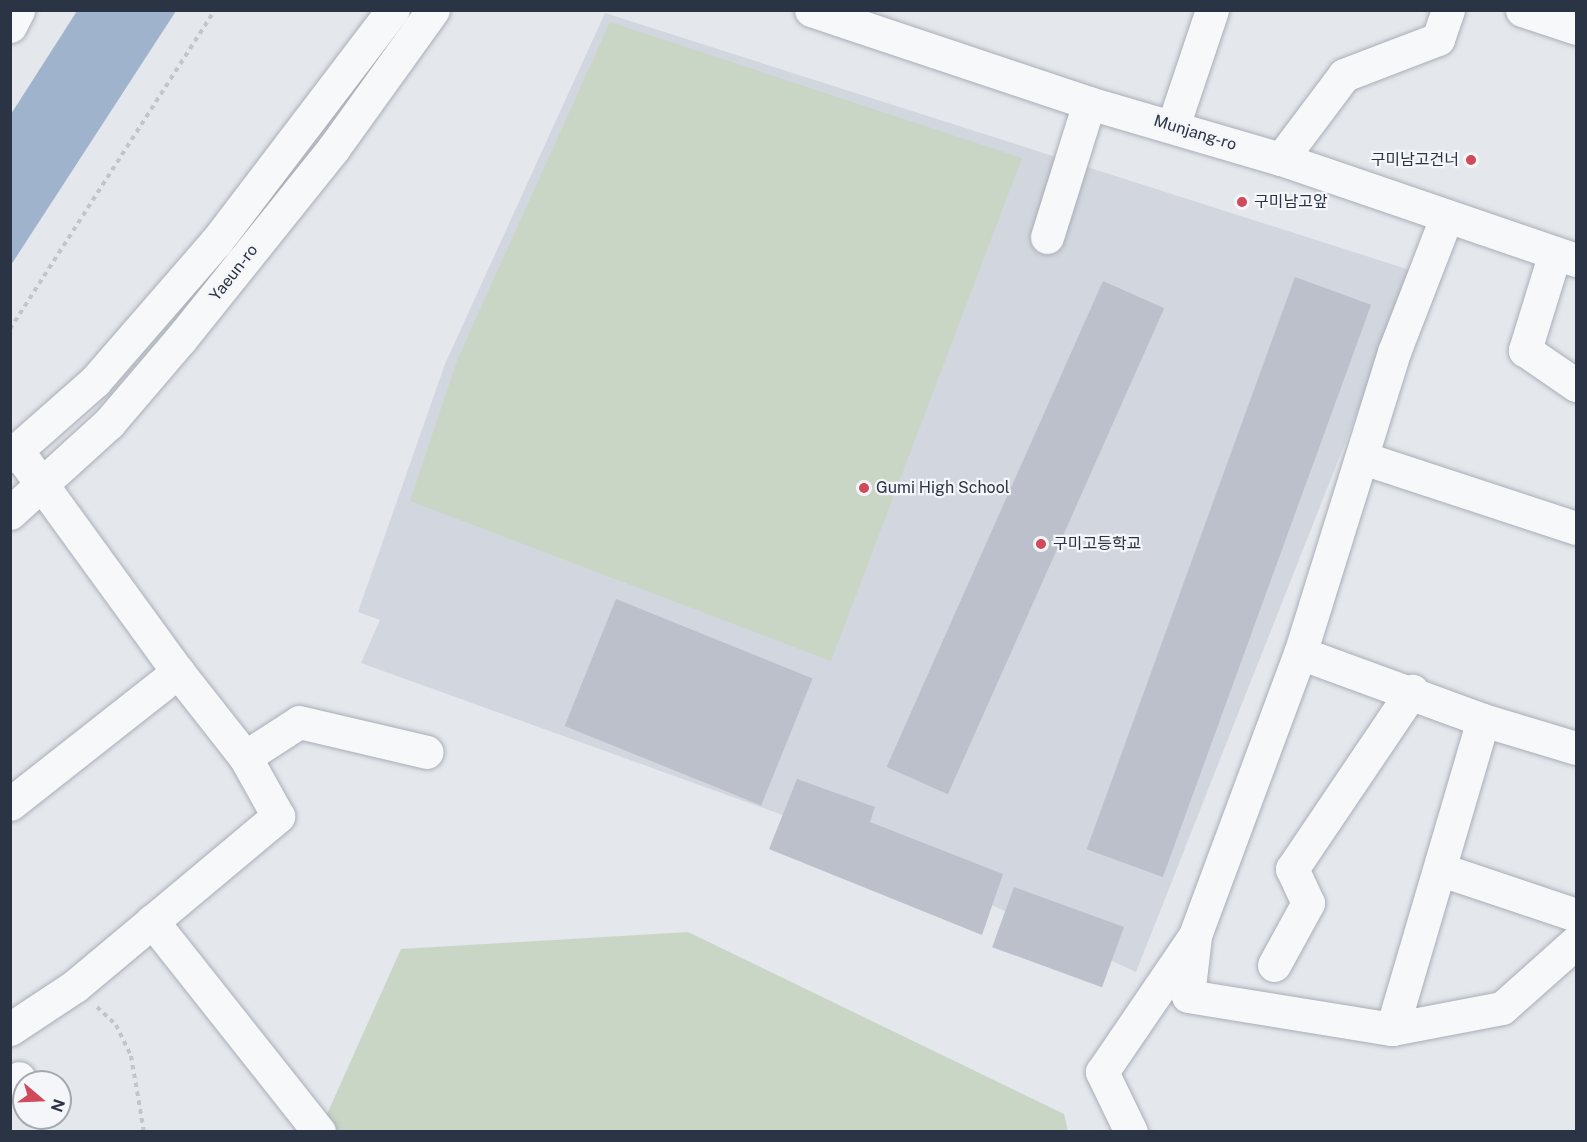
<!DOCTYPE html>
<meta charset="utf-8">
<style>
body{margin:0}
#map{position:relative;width:1587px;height:1142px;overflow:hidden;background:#e4e7ec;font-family:"Public Sans","Noto Sans KR",sans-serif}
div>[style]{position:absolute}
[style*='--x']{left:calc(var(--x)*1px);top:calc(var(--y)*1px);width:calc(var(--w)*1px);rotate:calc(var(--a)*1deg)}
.built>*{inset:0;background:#d2d6de}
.green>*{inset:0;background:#c9d6c5}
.water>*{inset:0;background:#9fb4cc}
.building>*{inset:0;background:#bbc0ca;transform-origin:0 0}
.path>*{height:4px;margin-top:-2px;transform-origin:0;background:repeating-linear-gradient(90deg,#c2c5cb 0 4.5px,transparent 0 9px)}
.roads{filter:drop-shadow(0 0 2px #a9aeb7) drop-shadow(0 0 2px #a9aeb7)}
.minor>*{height:33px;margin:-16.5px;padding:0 16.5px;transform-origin:16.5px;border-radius:16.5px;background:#f7f8fa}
.dots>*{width:16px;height:16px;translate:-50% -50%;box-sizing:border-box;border:3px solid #f4f6f9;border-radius:50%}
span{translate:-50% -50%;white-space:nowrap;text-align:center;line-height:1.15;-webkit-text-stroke:4.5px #f4f6f9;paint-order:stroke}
.street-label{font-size:16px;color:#2b3445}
.poi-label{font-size:16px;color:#2b3445}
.right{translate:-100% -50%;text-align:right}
.left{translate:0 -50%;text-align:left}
.frame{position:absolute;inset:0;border:12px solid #2b3445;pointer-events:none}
.north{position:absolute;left:12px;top:1070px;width:60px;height:60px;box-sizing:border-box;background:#f4f6f9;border:2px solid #a4a8b1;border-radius:50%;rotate:109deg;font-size:16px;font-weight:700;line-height:24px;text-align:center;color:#2b3445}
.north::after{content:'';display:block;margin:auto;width:21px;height:27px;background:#d1495b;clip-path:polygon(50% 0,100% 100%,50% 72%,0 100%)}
</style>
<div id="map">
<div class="built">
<div style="clip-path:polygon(605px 13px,1413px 271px,1136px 972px,849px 839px,361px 663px,380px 620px,358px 612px,445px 364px)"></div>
</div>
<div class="green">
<div style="clip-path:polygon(610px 22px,1022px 158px,831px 661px,410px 501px,458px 358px)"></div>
<div style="clip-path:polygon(688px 932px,1064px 1114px,1068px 1131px,319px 1132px,401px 949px)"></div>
</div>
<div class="water">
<div style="clip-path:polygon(77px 11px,176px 11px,11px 265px,11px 114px)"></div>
</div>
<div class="building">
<div style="left:1295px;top:277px;width:81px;height:609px;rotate:20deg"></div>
<div style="left:1103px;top:281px;width:67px;height:532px;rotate:24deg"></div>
<div style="left:616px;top:599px;width:212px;height:137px;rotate:22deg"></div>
<div style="clip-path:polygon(797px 779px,875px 807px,870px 822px,1003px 874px,982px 935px,769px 849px)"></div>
<div style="left:1014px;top:887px;width:117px;height:64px;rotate:20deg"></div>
</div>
<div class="path">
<div style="--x:10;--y:329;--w:379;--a:-57.3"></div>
<div style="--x:97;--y:1007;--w:26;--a:43"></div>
<div style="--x:116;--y:1025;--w:34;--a:64"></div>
<div style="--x:131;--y:1056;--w:77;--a:80.3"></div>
</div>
<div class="roads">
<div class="minor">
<div style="--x:811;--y:10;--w:293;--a:18.5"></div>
<div style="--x:1089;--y:103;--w:200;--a:16.3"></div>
<div style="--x:1281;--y:159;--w:312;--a:18.9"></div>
<div style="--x:1522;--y:10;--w:57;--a:18.4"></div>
<div style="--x:10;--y:26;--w:18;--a:-63"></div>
<div style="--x:1173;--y:126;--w:122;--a:-71.4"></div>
<div style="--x:1281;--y:159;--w:105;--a:-53.1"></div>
<div style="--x:1344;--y:75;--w:101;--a:-21"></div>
<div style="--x:1438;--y:39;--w:31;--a:-71"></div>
<div style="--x:1446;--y:218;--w:144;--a:111.2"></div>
<div style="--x:1394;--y:352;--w:315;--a:107.3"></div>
<div style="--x:1300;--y:653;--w:302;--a:110.4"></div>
<div style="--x:1195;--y:936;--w:60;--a:96.7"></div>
<div style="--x:1188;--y:996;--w:207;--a:9.2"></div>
<div style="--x:1392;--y:1029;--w:112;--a:-10.8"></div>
<div style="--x:1502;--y:1008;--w:99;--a:-41.7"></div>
<div style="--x:1047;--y:237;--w:140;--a:-72.6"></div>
<div style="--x:1555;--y:253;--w:102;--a:107.2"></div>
<div style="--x:1525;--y:350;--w:62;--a:34.5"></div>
<div style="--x:10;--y:456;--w:113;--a:-41.4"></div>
<div style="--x:95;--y:381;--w:184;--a:-49"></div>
<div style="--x:216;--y:242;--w:292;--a:-52.7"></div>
<div style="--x:1363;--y:458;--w:224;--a:18.2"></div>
<div style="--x:10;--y:513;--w:134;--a:-42.3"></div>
<div style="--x:109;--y:423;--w:109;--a:-49.5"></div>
<div style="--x:180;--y:340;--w:245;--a:-51.3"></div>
<div style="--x:333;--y:149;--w:171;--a:-54.3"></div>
<div style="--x:1300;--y:653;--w:195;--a:20.1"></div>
<div style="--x:1483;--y:720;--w:97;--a:16.8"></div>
<div style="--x:245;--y:757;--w:64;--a:-32.9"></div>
<div style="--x:299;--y:722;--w:131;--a:13.2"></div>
<div style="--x:10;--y:804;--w:214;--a:-38.2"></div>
<div style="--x:1442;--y:870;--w:141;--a:18.6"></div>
<div style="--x:152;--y:921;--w:269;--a:51.6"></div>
<div style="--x:1274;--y:965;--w:71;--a:-61.3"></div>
<div style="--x:1308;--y:903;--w:38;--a:-115"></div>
<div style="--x:1292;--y:869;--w:215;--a:-56"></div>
<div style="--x:10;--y:1029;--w:78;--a:-33.5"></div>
<div style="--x:75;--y:986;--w:265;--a:-39.9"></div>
<div style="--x:278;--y:816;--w:68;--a:-119.2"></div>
<div style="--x:245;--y:757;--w:108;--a:-128.2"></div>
<div style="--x:178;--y:672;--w:274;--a:-126"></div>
<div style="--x:1392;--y:1029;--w:322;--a:-73.6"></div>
<div style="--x:10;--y:1083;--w:10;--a:-29"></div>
<div style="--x:1131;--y:1132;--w:67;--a:-115.8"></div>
<div style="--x:1102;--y:1072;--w:160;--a:-55.7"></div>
</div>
</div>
<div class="dots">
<div style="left:1471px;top:160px;background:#d1495b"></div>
<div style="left:1242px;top:202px;background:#d1495b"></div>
<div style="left:864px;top:488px;background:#d1495b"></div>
<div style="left:1041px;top:544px;background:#d1495b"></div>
</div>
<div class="street-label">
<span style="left:1195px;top:133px;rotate:17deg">Munjang-ro</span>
<span style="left:234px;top:273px;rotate:-52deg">Yaeun-ro</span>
</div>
<div class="poi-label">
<span class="right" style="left:1459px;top:160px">구미남고건너</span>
<span class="left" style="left:1254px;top:202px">구미남고앞</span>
<span class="left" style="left:876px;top:488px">Gumi High School</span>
<span class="left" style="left:1053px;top:544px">구미고등학교</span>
</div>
<div class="frame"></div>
<div class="north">N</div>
</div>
